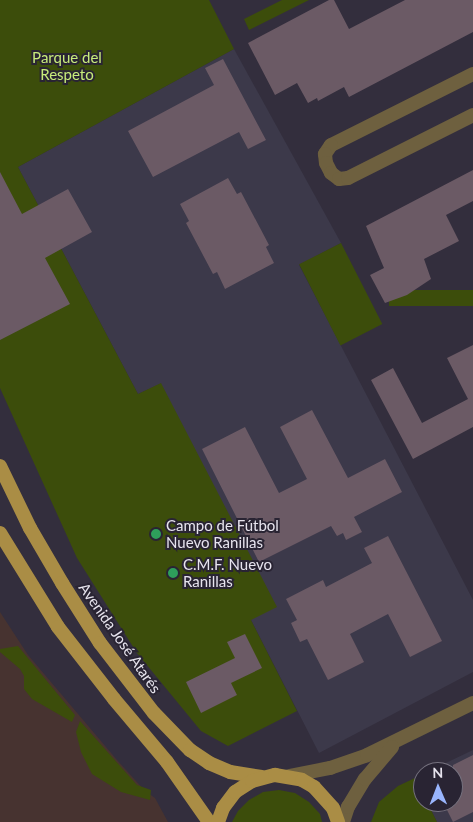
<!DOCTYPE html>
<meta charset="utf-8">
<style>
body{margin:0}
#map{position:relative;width:473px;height:822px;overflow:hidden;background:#332e3d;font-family:Lato,sans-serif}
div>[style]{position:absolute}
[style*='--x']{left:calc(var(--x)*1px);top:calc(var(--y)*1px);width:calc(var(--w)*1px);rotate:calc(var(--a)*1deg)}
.commercial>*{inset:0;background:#473330}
.education>*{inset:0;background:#3c394a}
.green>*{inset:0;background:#3c4d0b;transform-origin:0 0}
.building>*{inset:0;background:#6b5a65}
.minor>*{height:14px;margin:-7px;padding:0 7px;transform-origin:7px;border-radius:7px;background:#6e603f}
.primary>*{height:14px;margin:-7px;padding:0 7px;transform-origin:7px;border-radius:7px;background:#aa8d45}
.dots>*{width:14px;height:14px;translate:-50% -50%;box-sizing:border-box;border:2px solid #292433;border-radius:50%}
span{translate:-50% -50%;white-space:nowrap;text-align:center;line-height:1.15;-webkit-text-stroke:4px #292433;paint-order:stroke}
.park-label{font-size:15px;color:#c7eb7b}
.poi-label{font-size:15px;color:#e7e4ee}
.left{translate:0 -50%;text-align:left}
.street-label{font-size:15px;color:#e7e4ee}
.north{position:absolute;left:413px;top:762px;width:50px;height:50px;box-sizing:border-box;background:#292433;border:1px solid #75717e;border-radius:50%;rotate:359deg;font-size:14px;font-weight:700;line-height:20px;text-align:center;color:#e7e4ee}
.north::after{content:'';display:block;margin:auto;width:18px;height:22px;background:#99b5fd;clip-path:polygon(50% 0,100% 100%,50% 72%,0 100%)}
</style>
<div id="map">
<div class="commercial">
<div style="clip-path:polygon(0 612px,28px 655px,117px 760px,145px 791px,155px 798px,168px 822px,0 822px)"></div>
</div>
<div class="education">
<div style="clip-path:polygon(234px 49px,341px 243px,299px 265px,473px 600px,473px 672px,319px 753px,251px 620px,160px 384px,138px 394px,18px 167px)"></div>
<div style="clip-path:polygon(473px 750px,473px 822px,437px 822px,427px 802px,453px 802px,453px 772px,427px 772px)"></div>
</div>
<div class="green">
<div style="clip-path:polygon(0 0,209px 0,234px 49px,18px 167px,138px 394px,161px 383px,277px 607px,251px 620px,297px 711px,228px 746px,201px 731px,137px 653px,77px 558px,0 388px)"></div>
<div style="clip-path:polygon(282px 0,309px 0,249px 30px,244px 19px)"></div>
<div style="left:341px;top:243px;width:91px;height:47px;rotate:63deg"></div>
<div style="left:473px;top:290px;width:16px;height:84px;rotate:90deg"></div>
<div style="clip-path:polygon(18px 646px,75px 715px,72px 722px,32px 699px,24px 689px,24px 676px,20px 669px,0 652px,0 649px)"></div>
<div style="clip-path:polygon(80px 721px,137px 785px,151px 790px,150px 800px,121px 792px,92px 774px,81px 752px,76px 732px)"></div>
<div style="clip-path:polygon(415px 778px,423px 794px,423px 802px,427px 802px,437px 822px,371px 822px,379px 802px,398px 786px)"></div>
<div style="clip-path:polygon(279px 790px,295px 793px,309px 802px,320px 814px,322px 822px,232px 822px,238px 811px,249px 800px,263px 792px)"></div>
</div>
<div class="building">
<div style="clip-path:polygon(329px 0,334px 0,349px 29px,405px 0,473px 0,473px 32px,349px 97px,344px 87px,318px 101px,317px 98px,308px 103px,297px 83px,275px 95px,248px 43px)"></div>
<div style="clip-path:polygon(223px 59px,266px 140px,248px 149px,239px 132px,153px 177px,128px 131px,214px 85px,205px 68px)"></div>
<div style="clip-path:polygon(473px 170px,473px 201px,446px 215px,459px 241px,424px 259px,431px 279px,407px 295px,385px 303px,370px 275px,384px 268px,366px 226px)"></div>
<div style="clip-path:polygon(0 172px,22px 214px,68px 189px,92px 232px,45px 258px,70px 304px,0 340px)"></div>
<div style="clip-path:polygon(228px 178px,237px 194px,241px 192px,269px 245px,266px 247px,274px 263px,225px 289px,217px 272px,213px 274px,186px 223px,189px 221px,180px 204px)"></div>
<div style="clip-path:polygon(473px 345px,473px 427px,413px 459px,371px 380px,393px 368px,422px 423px,468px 399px,447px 358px)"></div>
<div style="clip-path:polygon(312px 410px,348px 478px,385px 459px,402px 492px,354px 517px,362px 532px,346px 540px,343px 533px,337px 536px,331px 526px,259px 562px,202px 449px,245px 427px,279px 493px,307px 479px,280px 427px)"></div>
<div style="clip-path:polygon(388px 536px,442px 641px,410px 657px,388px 614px,350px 634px,364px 662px,328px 680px,307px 639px,300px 642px,291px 623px,297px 620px,286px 599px,323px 580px,326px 587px,372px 563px,364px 548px)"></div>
<div style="clip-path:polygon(245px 634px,262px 668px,231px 683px,237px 695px,201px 713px,186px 682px,235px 658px,227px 642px)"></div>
<div style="clip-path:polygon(473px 755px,473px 812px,453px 822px,443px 802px,453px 802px,453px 765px)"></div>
</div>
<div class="minor">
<div style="--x:473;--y:74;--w:159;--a:153.4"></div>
<div style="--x:331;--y:145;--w:11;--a:124"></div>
<div style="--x:325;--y:154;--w:9;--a:84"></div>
<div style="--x:326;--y:163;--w:11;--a:63"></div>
<div style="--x:331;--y:173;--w:10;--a:37"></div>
<div style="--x:339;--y:179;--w:9;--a:-6"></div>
<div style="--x:348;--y:178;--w:140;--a:-26.7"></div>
<div style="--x:289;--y:776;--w:42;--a:-11"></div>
<div style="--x:330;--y:768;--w:39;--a:-19"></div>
<div style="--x:367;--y:755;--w:118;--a:-26.1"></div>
<div style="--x:343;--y:822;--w:16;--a:-72"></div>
<div style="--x:348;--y:807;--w:33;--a:-59"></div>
<div style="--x:365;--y:779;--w:42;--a:-49.8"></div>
</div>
<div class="primary">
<div style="--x:0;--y:466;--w:69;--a:64.2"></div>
<div style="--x:30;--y:528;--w:64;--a:59.8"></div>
<div style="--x:62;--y:583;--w:71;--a:57.7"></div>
<div style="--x:100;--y:643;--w:88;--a:52.4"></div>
<div style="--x:154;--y:713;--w:52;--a:45.8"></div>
<div style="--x:190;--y:750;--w:23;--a:34"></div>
<div style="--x:209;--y:763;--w:23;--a:23"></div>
<div style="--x:230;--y:772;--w:32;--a:9"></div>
<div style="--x:0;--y:533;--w:110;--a:58.3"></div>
<div style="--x:58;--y:627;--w:91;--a:52.1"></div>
<div style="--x:114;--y:699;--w:82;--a:49.9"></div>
<div style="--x:167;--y:762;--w:73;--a:55"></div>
<div style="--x:218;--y:822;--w:15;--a:-70"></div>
<div style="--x:223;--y:808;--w:20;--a:-53"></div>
<div style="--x:235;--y:792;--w:20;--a:-33"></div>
<div style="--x:252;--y:781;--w:24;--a:-15"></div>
<div style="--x:275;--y:775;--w:27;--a:10"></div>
<div style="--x:302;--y:780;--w:14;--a:30"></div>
<div style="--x:314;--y:787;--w:28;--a:48"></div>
<div style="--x:333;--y:808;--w:15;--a:70"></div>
</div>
<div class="dots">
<div style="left:156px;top:534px;background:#2e9e5b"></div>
<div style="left:173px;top:573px;background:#2e9e5b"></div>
</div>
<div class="park-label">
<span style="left:67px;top:66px">Parque del<br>Respeto</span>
</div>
<div class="poi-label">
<span class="left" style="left:166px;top:534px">Campo de Fútbol<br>Nuevo Ranillas</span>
<span class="left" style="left:183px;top:573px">C.M.F. Nuevo<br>Ranillas</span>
</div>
<div class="street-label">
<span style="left:120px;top:638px;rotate:55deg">Avenida José Atarés</span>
</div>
<div class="north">N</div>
</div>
